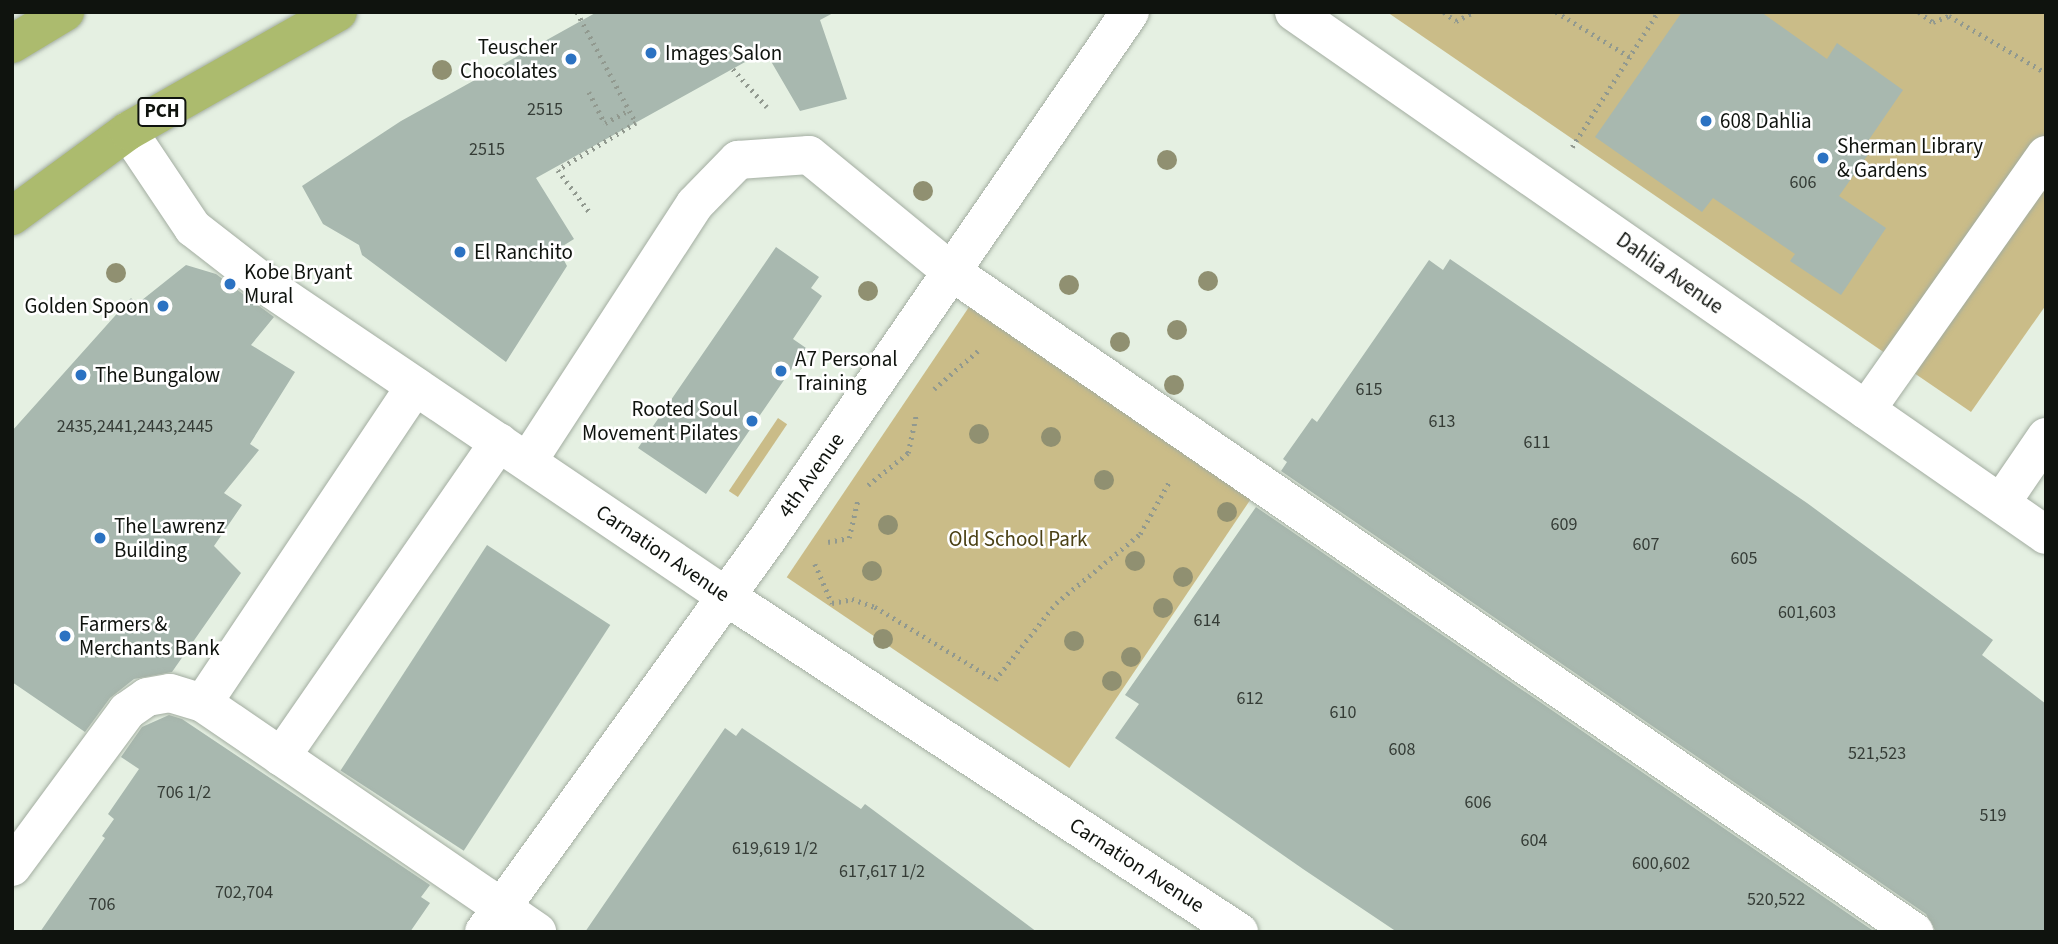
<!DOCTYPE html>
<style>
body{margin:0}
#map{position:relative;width:2058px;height:944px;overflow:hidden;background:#e5f0e2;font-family:"Source Sans 3",sans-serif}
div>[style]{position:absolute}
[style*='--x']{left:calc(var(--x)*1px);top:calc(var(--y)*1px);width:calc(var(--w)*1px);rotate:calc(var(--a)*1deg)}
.green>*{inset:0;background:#cabc88;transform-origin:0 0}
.building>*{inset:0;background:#a8b8af;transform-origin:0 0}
.path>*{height:4.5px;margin-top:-2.25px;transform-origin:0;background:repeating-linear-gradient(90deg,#91998f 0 2px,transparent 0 7px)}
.roads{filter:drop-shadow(0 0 2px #a3ada1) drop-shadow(0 0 2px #a3ada1)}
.minor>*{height:38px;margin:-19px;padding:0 19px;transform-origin:19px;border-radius:19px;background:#fff}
.highway>*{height:38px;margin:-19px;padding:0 19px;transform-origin:19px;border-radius:19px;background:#acbb6e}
.trees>*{width:20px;height:20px;margin:-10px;border-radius:50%;background:#909071}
.dots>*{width:19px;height:19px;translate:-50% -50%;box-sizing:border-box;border:4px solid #fff;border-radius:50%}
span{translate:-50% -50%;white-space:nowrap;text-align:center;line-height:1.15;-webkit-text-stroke:5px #fff;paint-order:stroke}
.number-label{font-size:18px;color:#353c36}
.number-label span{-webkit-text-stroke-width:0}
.shield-label span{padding:2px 5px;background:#fff;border:2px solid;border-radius:5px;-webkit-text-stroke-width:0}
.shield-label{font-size:19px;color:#0f130e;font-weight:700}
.poi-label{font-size:21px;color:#0f130e}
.right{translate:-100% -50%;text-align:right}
.left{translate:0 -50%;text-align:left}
.street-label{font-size:21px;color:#0f130e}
.park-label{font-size:21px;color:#4b4115}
.frame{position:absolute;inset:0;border:14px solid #0f130e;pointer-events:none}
</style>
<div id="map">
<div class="green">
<div style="clip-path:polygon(1387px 12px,2046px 12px,2046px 305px,1971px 412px)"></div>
<div style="left:969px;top:307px;width:341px;height:326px;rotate:34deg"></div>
<div style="left:778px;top:418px;width:11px;height:88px;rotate:34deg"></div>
</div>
<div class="building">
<div style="clip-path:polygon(597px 12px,835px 12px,820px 20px,847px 99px,800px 111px,765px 51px,536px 178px,574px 239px,558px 249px,567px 266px,506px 362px,362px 255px,359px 245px,323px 224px,302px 186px,401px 121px)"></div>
<div style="clip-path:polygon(1682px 12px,1761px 12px,1827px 59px,1837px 43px,1903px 90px,1866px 144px,1872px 149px,1839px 196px,1886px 228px,1841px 295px,1790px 261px,1795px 254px,1713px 198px,1702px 212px,1595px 137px)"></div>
<div style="clip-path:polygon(776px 247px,819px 277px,811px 288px,822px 296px,793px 339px,806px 348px,706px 494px,638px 448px)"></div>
<div style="clip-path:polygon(1450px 259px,1807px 503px,1993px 640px,1982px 655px,2046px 704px,2046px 932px,1936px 932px,1926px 914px,1281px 471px,1287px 462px,1283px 459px,1312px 418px,1317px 422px,1429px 260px,1443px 270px)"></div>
<div style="clip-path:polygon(186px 265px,216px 274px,274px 317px,251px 345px,295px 372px,250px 444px,259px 450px,224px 493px,242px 505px,214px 546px,241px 573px,172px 672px,134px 679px,110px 698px,85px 732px,12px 682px,12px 431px,131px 298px,137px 304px)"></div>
<div style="clip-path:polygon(1256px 507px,1875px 932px,1397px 932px,1303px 869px,1115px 738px,1139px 704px,1125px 695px)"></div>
<div style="left:487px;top:545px;width:147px;height:269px;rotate:33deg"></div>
<div style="clip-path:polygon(169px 715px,182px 719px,430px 885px,421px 897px,430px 903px,410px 932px,40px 932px,105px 838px,102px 836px,114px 819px,108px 814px,139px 769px,121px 757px,142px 727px)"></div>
<div style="clip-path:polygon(725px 728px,736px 736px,742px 728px,861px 809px,865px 804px,1037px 932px,585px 932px)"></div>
</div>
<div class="path">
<div style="--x:577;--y:12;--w:126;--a:62"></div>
<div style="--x:636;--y:123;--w:91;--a:148.9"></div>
<div style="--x:558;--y:170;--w:55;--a:53.1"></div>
<div style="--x:1444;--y:12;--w:15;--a:37"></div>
<div style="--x:1456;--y:21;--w:20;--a:-27"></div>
<div style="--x:1556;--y:12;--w:87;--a:31.3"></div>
<div style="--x:1919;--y:12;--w:17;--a:36"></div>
<div style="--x:1933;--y:22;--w:17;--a:-21"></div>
<div style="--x:1949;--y:16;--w:113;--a:30.4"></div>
<div style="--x:733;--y:69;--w:51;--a:48.2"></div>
<div style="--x:589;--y:92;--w:35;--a:63"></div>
<div style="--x:605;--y:123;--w:24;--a:-28"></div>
<div style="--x:1572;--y:147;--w:160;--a:-57.5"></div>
<div style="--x:934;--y:389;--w:61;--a:-41"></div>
<div style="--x:868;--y:485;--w:51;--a:-38.7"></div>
<div style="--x:908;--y:453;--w:38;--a:-78"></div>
<div style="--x:828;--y:542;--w:21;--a:-11"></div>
<div style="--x:849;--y:538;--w:39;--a:-77"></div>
<div style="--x:815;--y:564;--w:43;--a:66.4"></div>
<div style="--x:832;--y:603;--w:20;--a:-11"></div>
<div style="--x:852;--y:599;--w:24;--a:19"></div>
<div style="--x:875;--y:607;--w:140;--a:31.3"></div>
<div style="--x:995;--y:680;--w:98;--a:-51.6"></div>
<div style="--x:1056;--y:603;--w:109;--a:-39.4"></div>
<div style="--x:1140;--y:534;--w:62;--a:-60.9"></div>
</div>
<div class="roads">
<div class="minor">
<div style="--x:1294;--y:12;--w:916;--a:34.82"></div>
<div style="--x:128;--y:131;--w:117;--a:56.2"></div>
<div style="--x:193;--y:228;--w:101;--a:37.8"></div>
<div style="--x:273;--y:290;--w:548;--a:34.07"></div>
<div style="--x:727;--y:597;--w:612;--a:33.2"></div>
<div style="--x:1866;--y:410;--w:312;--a:-54.8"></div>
<div style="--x:528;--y:461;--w:306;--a:-57"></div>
<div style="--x:695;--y:204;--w:62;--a:-45.7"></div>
<div style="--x:738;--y:160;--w:71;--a:-4"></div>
<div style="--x:809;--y:155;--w:185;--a:39.3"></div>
<div style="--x:952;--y:272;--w:1167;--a:34.45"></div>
<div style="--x:2001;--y:503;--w:80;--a:-55.7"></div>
<div style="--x:203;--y:703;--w:381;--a:-56.2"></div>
<div style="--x:281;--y:757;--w:383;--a:-55.3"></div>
<div style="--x:12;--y:867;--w:194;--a:-53.6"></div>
<div style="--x:127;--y:711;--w:24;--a:-35"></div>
<div style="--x:147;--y:697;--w:23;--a:-10"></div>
<div style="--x:170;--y:693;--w:34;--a:17"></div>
<div style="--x:203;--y:703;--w:405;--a:34.4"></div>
<div style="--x:484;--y:932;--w:482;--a:-54.2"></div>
<div style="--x:766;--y:541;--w:642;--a:-55.47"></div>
</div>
<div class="highway">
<div style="--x:12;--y:44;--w:62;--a:-31.1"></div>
<div style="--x:12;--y:216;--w:144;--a:-36.2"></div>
<div style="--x:128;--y:131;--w:241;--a:-29.5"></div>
</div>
</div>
<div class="trees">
<div style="left:442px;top:70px"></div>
<div style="left:1167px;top:160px"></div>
<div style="left:923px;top:191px"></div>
<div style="left:116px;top:273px"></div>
<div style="left:1208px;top:281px"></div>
<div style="left:1069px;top:285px"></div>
<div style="left:868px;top:291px"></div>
<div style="left:1177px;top:330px"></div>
<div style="left:1120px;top:342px"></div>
<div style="left:1174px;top:385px"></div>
<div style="left:979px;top:434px"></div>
<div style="left:1051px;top:437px"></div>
<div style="left:1104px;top:480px"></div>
<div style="left:1227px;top:512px"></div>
<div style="left:888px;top:525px"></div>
<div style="left:1135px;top:561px"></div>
<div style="left:872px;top:571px"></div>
<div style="left:1183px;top:577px"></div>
<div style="left:1163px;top:608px"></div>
<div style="left:883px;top:639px"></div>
<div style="left:1074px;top:641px"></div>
<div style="left:1131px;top:657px"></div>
<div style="left:1112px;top:681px"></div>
</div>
<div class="dots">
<div style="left:651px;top:53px;background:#2b72c2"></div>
<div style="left:571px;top:59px;background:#2b72c2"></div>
<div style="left:1706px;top:121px;background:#2b72c2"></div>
<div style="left:1823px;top:158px;background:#2b72c2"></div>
<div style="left:460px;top:252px;background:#2b72c2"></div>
<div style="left:230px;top:284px;background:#2b72c2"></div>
<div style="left:163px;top:306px;background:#2b72c2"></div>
<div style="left:781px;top:371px;background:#2b72c2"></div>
<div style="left:81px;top:375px;background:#2b72c2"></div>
<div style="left:752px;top:421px;background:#2b72c2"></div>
<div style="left:100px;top:538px;background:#2b72c2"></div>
<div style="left:65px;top:636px;background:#2b72c2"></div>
</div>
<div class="number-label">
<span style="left:545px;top:110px">2515</span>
<span style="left:487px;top:150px">2515</span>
<span style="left:1803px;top:183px">606</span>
<span style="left:1369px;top:390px">615</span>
<span style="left:1442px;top:422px">613</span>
<span style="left:135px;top:427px">2435,2441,2443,2445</span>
<span style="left:1537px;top:443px">611</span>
<span style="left:1564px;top:525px">609</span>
<span style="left:1646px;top:545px">607</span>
<span style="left:1744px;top:559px">605</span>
<span style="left:1807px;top:613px">601,603</span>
<span style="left:1207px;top:621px">614</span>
<span style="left:1250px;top:699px">612</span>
<span style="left:1343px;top:713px">610</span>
<span style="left:1402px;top:750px">608</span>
<span style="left:1877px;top:754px">521,523</span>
<span style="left:184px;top:793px">706 1/2</span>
<span style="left:1478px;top:803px">606</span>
<span style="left:1993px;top:816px">519</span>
<span style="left:1534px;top:841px">604</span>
<span style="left:775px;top:849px">619,619 1/2</span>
<span style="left:1661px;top:864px">600,602</span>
<span style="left:882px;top:872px">617,617 1/2</span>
<span style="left:244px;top:893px">702,704</span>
<span style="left:1776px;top:900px">520,522</span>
<span style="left:102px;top:905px">706</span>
</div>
<div class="shield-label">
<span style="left:162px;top:112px">PCH</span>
</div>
<div class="poi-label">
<span class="right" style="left:557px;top:59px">Teuscher<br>Chocolates</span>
<span class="left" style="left:665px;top:53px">Images Salon</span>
<span class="left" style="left:1720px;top:121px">608 Dahlia</span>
<span class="left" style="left:1837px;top:158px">Sherman Library<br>&amp; Gardens</span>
<span class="left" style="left:474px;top:252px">El Ranchito</span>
<span class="left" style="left:244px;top:284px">Kobe Bryant<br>Mural</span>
<span class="right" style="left:149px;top:306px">Golden Spoon</span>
<span class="left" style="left:795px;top:371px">A7 Personal<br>Training</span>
<span class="left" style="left:95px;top:375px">The Bungalow</span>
<span class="right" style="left:738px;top:421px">Rooted Soul<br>Movement Pilates</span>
<span class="left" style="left:114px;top:538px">The Lawrenz<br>Building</span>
<span class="left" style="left:79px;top:636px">Farmers &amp;<br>Merchants Bank</span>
</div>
<div class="street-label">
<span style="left:1670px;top:273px;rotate:35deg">Dahlia Avenue</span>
<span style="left:811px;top:475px;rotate:-55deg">4th Avenue</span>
<span style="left:663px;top:553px;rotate:34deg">Carnation Avenue</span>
<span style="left:1137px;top:865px;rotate:33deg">Carnation Avenue</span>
</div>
<div class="park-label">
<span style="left:1018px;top:539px">Old School Park</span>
</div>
<div class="frame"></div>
</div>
